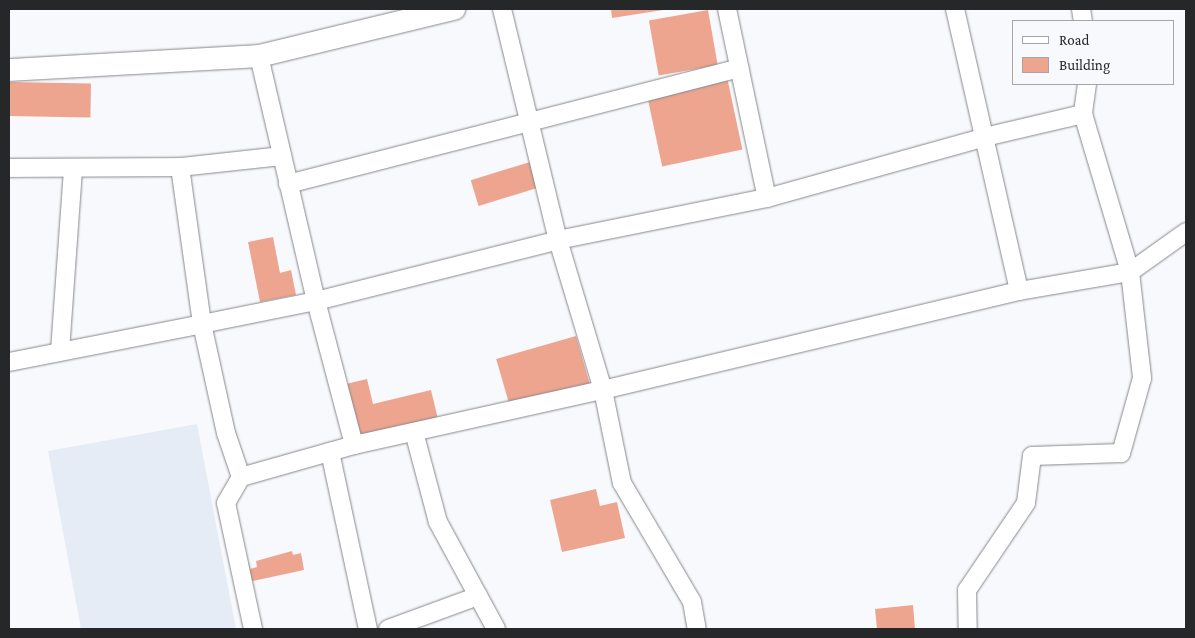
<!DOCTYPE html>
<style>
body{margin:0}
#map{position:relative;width:1195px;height:638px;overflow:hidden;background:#f8f9fc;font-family:"Crimson Pro",serif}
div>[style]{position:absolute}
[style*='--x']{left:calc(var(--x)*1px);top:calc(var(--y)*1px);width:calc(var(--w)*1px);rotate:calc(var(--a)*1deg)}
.built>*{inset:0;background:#e6ecf5}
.building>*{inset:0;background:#eda590;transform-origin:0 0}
.roads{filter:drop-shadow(0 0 1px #87888b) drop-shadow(0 0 1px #87888b)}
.minor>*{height:18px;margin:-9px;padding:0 9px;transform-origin:9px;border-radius:9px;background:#fff}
.tertiary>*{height:22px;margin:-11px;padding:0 11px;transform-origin:11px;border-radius:11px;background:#fff}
span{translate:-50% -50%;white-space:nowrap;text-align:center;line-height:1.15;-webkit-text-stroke:5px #f8f9fc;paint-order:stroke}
.frame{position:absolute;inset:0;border:10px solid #262728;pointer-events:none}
.legend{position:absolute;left:1012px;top:20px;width:162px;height:65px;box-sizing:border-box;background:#f8f9fc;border:1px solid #a4a5a7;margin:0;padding:6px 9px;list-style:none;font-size:15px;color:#262728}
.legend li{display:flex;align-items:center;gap:10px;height:25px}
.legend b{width:25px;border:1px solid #a4a5a7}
</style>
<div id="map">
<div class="built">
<div style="clip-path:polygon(197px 424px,236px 629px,81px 629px,48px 451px)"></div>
</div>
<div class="building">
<div style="clip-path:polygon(611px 9px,663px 9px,663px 10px,612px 18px)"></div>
<div style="left:708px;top:10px;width:56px;height:60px;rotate:80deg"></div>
<div style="left:727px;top:77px;width:74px;height:82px;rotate:78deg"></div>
<div style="left:9px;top:82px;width:82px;height:34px;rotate:1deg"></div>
<div style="left:530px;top:162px;width:27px;height:62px;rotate:73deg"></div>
<div style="clip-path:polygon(273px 237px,280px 273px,291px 270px,296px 295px,260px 302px,248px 242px)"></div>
<div style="left:576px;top:336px;width:50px;height:83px;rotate:74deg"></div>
<div style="clip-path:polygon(367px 379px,373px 404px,431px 390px,438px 419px,359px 438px,346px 384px)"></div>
<div style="clip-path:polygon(596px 489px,600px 506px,617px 502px,625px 538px,562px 552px,550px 500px)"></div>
<div style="clip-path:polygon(292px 551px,293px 555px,301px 553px,304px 570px,248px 582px,244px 565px,249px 564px,250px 569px,257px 567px,256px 561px)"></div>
<div style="clip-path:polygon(913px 605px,915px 629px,877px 629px,875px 609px)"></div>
</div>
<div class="roads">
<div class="minor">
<div style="--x:502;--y:9;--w:238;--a:76.4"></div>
<div style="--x:558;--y:240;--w:157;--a:73.3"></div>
<div style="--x:603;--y:390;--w:428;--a:-13.4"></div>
<div style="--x:727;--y:9;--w:193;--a:78.1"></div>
<div style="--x:767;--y:198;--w:226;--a:-15.6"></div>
<div style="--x:985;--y:137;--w:101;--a:-13.2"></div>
<div style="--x:955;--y:9;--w:289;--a:77.2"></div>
<div style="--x:1019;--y:291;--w:113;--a:-9.7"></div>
<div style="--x:1130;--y:272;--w:107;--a:83.5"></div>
<div style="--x:1142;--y:378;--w:78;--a:105.6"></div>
<div style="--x:1121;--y:453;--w:89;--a:178.1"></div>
<div style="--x:1032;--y:456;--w:47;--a:97.3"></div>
<div style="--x:1026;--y:503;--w:105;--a:124.1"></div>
<div style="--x:967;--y:590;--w:39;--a:89"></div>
<div style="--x:1081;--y:9;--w:12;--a:81"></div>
<div style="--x:259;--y:56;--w:252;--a:76.9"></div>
<div style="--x:316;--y:301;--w:250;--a:-14.1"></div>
<div style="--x:558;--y:240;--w:213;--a:-11.4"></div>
<div style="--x:1087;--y:84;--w:30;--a:98"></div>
<div style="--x:1083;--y:114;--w:165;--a:73.4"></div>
<div style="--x:1130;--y:272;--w:69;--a:-35.5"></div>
<div style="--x:282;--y:156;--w:103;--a:173.8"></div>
<div style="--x:180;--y:167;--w:159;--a:82"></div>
<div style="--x:202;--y:324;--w:116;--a:-11.4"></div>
<div style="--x:316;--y:301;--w:149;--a:75.2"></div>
<div style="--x:354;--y:445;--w:255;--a:-12.5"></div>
<div style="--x:603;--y:390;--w:95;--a:78.5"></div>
<div style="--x:622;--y:483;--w:138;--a:59.5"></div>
<div style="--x:692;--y:602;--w:27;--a:80"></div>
<div style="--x:9;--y:168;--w:171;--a:-0.3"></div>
<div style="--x:288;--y:184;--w:466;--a:-14.4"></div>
<div style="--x:60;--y:351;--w:183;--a:-85.9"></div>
<div style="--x:9;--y:362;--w:197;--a:-11.1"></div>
<div style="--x:202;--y:324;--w:112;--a:77.6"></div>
<div style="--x:226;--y:433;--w:46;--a:71.2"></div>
<div style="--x:241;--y:477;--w:117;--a:-15.8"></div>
<div style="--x:414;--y:432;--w:93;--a:75.1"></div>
<div style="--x:438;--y:522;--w:122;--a:61.5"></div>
<div style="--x:330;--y:452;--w:181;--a:77.9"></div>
<div style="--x:241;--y:477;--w:30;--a:120"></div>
<div style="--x:226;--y:503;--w:129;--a:77.9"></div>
<div style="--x:388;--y:629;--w:96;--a:-20.1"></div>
</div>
<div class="tertiary">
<div style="--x:9;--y:70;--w:250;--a:-3.2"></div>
<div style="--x:259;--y:56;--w:201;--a:-13.6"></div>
</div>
</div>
<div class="frame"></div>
<ul class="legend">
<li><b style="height:6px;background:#fff"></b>Road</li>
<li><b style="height:14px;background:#eda590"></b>Building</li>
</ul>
</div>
